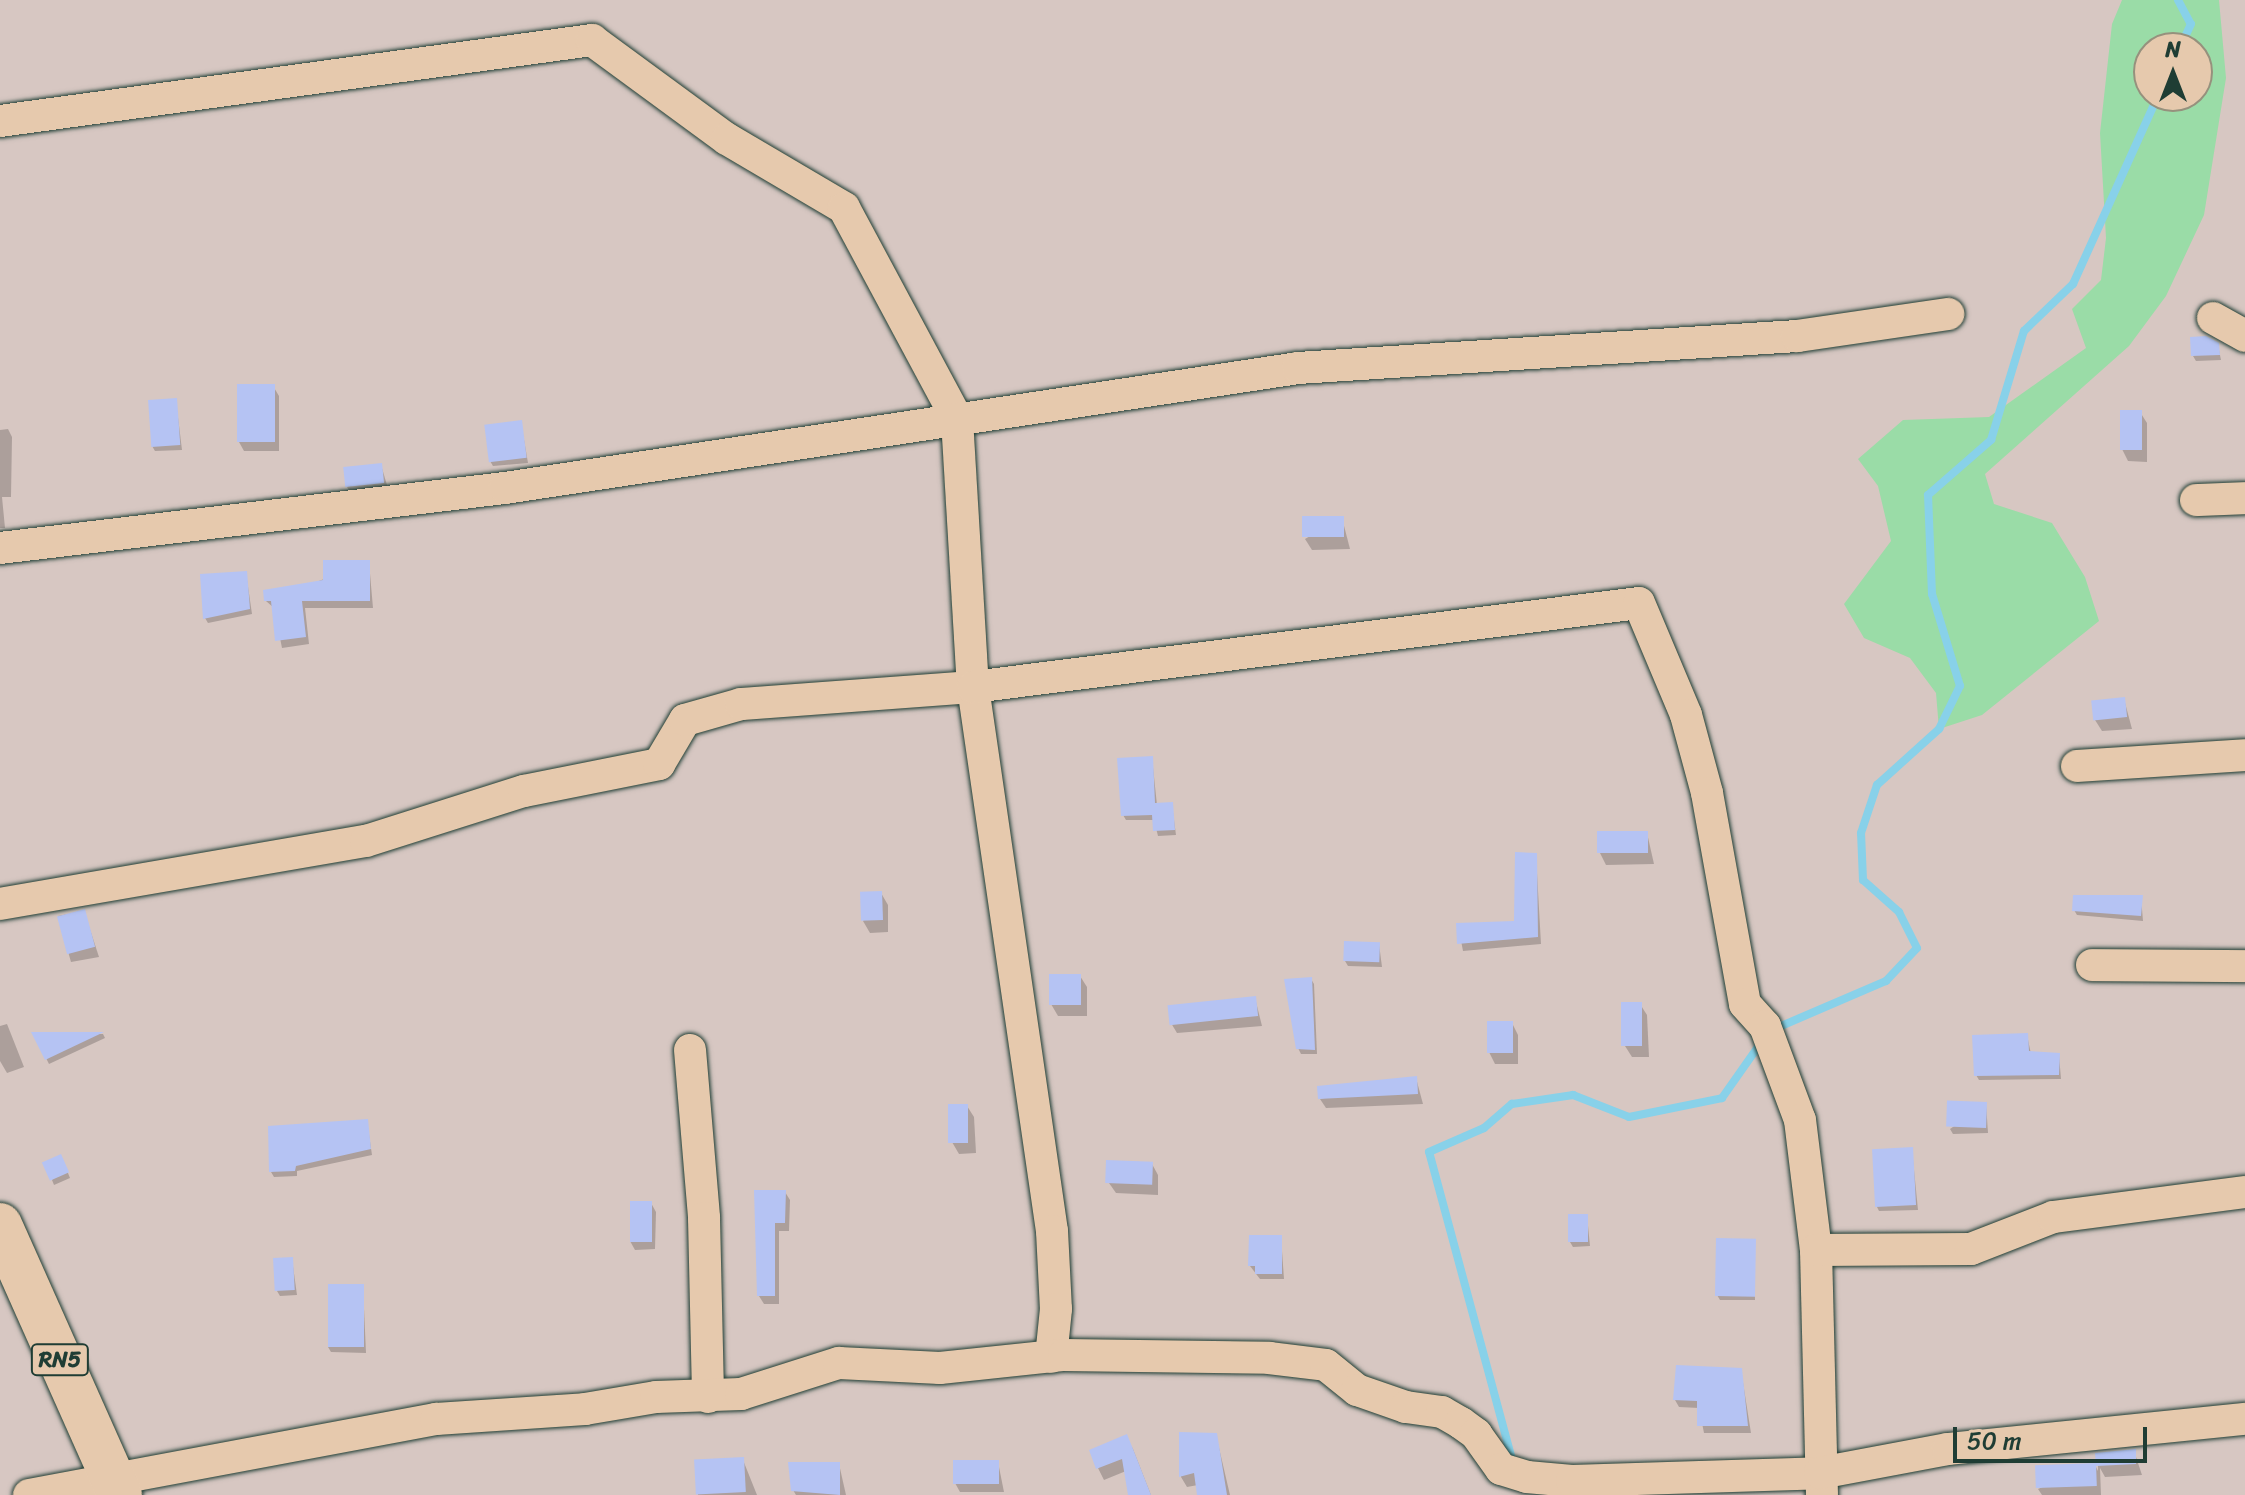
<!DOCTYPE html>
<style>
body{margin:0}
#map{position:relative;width:2245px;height:1495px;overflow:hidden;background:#d7c7c2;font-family:Sriracha,sans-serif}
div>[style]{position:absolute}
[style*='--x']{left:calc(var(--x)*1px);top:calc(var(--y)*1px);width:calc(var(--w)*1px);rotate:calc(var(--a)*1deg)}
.green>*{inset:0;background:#9adca7}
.shadow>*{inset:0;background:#0003}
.stream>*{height:8px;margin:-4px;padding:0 4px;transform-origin:4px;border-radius:4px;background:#88d1e9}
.building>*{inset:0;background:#b5c3f3;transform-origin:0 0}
.roads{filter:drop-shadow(0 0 2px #1f3d34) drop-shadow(0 0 2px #1f3d34)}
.minor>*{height:32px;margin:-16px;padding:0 16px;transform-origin:16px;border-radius:16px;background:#e6c9ad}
.highway>*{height:44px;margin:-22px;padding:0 22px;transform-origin:22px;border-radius:22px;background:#e6c9ad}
span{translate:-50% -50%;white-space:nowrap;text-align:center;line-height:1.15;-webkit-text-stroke:6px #e6c9ad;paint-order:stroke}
.shield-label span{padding:2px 6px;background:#e6c9ad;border:2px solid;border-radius:6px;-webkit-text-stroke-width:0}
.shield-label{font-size:22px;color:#1f3d34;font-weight:700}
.north{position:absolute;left:2133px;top:32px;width:80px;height:80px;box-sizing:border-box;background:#e6c9ad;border:2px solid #96917d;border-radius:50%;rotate:0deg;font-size:22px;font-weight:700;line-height:32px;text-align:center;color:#1f3d34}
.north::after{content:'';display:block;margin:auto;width:28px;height:36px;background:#1f3d34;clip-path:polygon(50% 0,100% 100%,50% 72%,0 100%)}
.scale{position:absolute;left:1953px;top:1427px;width:194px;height:36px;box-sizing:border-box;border:4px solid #1f3d34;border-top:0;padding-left:10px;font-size:24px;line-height:28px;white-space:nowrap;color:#1f3d34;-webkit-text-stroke:6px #e6c9ad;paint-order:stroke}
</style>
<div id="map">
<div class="green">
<div style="clip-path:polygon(evenodd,2122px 0,2219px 0,2226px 78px,2204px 215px,2166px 296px,2129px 346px,1985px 474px,1994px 504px,2052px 523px,2085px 577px,2099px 621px,1982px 715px,1939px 729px,1936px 693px,1910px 658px,1864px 638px,1844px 604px,1891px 541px,1878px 486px,1858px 459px,1903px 420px,1989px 417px,2086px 348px,2072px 309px,2101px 280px,2106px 238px,2100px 133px,2112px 24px,2122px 0,2149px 48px,2197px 48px,2197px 96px,2149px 96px,2149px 48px)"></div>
</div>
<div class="shadow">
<div style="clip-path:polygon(2218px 345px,2221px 360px,2196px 361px,2193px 356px)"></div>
<div style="clip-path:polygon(273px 386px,279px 396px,279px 451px,244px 451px,239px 442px)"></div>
<div style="clip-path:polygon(176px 401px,182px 450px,155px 451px,152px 446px)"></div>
<div style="clip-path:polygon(2140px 412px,2147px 423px,2147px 462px,2128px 461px,2122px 449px)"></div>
<div style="clip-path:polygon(521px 422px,528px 463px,493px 466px,490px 461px)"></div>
<div style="clip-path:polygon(8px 429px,12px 437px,11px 497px,2px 497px,5px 528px,0 528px,0 430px)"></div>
<div style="clip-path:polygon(381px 465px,390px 495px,354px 499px,347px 487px)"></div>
<div style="clip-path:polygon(1342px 518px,1350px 549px,1312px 550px,1305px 539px)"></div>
<div style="clip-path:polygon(369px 562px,373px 608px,305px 608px,309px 644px,282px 648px,274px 608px,266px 601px)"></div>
<div style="clip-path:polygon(246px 573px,252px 614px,208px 623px,205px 618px)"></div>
<div style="clip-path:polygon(2124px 699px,2132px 729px,2102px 731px,2095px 720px)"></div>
<div style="clip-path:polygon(1152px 758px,1157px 805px,1172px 805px,1176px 835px,1158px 836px,1154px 820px,1126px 820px,1123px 815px)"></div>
<div style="clip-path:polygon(1647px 833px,1654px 864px,1606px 865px,1600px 853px)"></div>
<div style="clip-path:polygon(1536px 855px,1541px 944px,1463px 951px,1458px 925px,1516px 923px)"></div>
<div style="clip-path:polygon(881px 893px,888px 905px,888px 932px,870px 933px,863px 921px)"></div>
<div style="clip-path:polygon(2141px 897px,2143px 921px,2077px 915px,2074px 910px)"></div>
<div style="clip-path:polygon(84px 911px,99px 957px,71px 962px,58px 916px)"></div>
<div style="clip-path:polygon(1379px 944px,1382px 967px,1348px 966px,1345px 961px)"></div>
<div style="clip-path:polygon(1080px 976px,1087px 987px,1087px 1016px,1058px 1016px,1051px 1004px)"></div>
<div style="clip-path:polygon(1311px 979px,1314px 984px,1317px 1054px,1301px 1054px,1298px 1048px)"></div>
<div style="clip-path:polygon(1255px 998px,1262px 1026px,1177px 1033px,1171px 1023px)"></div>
<div style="clip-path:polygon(1640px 1004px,1647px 1015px,1649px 1057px,1632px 1057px,1625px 1046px)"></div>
<div style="clip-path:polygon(1512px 1023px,1518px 1035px,1518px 1064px,1495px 1064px,1489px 1052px)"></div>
<div style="clip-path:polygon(7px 1024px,24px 1067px,7px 1073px,0 1061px,0 1026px)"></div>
<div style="clip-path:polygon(34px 1034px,103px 1034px,105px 1038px,49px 1064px)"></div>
<div style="clip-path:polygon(2027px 1035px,2031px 1054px,2059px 1055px,2061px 1079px,1979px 1080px,1976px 1075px)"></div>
<div style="clip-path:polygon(1416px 1078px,1423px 1104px,1326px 1108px,1320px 1099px)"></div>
<div style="clip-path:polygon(1986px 1104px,1988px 1133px,1953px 1134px,1950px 1129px)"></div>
<div style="clip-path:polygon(967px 1106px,974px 1117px,976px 1153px,959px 1154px,952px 1142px)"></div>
<div style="clip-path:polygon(367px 1121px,372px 1155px,297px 1171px,297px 1176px,274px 1177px,271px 1172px)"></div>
<div style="clip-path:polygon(1912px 1150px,1918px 1210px,1879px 1211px,1876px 1205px)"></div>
<div style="clip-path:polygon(63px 1161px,70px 1178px,54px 1185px,52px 1180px)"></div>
<div style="clip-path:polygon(1152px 1164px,1158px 1175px,1158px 1195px,1116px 1193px,1109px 1183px)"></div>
<div style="clip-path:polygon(756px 1192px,785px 1192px,790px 1200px,789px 1231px,779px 1231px,779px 1304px,764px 1304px,759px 1296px)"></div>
<div style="clip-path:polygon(651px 1203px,656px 1212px,655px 1249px,635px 1250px,630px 1241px)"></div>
<div style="clip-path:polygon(1587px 1216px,1590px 1246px,1573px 1247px,1570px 1242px)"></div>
<div style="clip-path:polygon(1281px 1237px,1284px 1279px,1260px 1279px,1250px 1266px)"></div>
<div style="clip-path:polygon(1754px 1241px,1755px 1300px,1720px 1300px,1717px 1295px)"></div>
<div style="clip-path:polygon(292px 1259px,297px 1295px,280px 1296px,277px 1291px)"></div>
<div style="clip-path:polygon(363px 1286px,366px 1353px,331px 1352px,328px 1347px)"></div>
<div style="clip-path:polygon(1741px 1370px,1751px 1433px,1704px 1433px,1699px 1408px,1679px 1407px,1675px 1400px)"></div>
<div style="clip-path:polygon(1181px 1434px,1216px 1435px,1230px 1495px,1199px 1495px,1198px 1485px,1187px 1487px,1181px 1477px)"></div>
<div style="clip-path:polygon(1126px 1437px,1133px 1449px,1151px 1495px,1130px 1495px,1126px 1471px,1104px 1480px,1098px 1468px)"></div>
<div style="clip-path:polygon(2134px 1451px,2142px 1475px,2105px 1477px,2100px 1468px,2101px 1495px,2042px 1495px,2038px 1489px,2095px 1465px,2098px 1471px,2098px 1455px)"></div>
<div style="clip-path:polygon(743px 1460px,757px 1495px,698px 1495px,696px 1462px)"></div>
<div style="clip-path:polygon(998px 1462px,1004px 1492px,960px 1492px,955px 1483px)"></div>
<div style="clip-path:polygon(839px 1464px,846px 1495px,796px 1495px,793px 1490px)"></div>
</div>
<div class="stream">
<div style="--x:2178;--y:0;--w:27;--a:62"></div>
<div style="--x:2191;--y:24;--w:26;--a:115"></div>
<div style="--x:1774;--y:1029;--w:122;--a:-23.2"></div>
<div style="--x:1886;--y:981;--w:45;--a:-46.8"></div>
<div style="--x:1917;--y:948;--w:40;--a:-116.6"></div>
<div style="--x:1899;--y:912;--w:48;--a:-138.4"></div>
<div style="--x:1863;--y:880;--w:47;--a:-92.4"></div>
<div style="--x:1861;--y:833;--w:51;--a:-71.6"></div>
<div style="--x:1877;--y:785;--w:84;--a:-42.1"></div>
<div style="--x:1939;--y:729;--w:48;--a:-64"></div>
<div style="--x:1960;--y:686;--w:96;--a:-106.9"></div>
<div style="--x:1932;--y:594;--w:99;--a:-92.3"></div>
<div style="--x:1928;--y:495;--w:84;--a:-41.1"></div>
<div style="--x:1991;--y:440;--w:114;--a:-73.2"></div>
<div style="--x:2024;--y:331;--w:68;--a:-43.8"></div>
<div style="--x:2073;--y:284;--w:206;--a:-65.7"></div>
<div style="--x:1513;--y:1463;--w:322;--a:-105.1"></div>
<div style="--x:1429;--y:1152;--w:60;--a:-23.6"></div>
<div style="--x:1484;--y:1128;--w:37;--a:-41"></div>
<div style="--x:1512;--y:1104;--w:62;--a:-8.4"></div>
<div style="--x:1573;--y:1095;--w:60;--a:21.4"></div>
<div style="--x:1629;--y:1117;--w:95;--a:-11.5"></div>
<div style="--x:1722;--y:1098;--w:70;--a:-54.9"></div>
</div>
<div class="building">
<div style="clip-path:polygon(2206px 336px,2219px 343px,2220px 355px,2191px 356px,2190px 337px)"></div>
<div style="left:275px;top:384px;width:58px;height:38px;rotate:90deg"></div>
<div style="left:177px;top:398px;width:47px;height:29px;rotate:86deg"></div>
<div style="left:2120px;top:410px;width:22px;height:40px"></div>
<div style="left:522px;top:420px;width:38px;height:38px;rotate:83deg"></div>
<div style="left:382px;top:463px;width:20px;height:39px;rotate:84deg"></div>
<div style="left:1344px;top:516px;width:21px;height:42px;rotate:90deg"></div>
<div style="clip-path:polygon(323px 560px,370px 560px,370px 601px,302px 601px,306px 637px,275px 641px,271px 601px,264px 601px,263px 590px,323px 580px)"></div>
<div style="clip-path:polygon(247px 571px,250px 609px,203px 619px,200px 574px)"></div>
<div style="left:2125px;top:697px;width:20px;height:34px;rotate:84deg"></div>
<div style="clip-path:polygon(1153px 756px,1155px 803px,1173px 802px,1175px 830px,1153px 831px,1152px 815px,1121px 816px,1117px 758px)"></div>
<div style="left:1648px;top:831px;width:22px;height:51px;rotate:90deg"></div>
<div style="clip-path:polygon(1515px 852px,1537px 853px,1538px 937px,1457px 944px,1456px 923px,1514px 921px)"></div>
<div style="left:882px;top:891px;width:29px;height:22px;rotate:88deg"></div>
<div style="clip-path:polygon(2073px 895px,2143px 895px,2141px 916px,2072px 911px)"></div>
<div style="left:85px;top:909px;width:39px;height:29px;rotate:75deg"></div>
<div style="left:1344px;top:941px;width:36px;height:20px;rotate:2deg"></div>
<div style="left:1049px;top:974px;width:32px;height:31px"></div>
<div style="clip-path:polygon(1312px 977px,1315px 1050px,1296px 1049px,1284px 979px)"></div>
<div style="left:1256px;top:996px;width:20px;height:89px;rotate:84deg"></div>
<div style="left:1621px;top:1002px;width:21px;height:44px"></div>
<div style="left:1487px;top:1021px;width:26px;height:32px"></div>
<div style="clip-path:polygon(31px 1032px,104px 1032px,45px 1060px)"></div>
<div style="clip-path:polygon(2028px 1033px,2029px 1051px,2060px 1053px,2059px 1075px,1974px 1076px,1972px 1035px)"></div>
<div style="clip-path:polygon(1417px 1076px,1418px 1094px,1318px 1099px,1317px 1086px)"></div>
<div style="left:1987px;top:1102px;width:26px;height:40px;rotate:92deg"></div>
<div style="left:948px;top:1104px;width:20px;height:39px"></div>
<div style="clip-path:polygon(368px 1119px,371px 1149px,296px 1166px,295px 1171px,269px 1172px,268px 1126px)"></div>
<div style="left:1913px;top:1147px;width:58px;height:41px;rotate:87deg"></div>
<div style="left:61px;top:1154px;width:20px;height:21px;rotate:66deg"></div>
<div style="left:1106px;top:1160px;width:47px;height:23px;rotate:2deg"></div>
<div style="clip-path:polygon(754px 1190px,786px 1190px,785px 1223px,775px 1223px,775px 1296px,757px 1296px)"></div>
<div style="left:630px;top:1201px;width:22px;height:41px"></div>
<div style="left:1588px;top:1214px;width:28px;height:20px;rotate:90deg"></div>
<div style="clip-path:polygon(1249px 1235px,1282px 1235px,1282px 1274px,1255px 1274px,1255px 1266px,1248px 1266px)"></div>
<div style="left:1716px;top:1238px;width:40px;height:58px;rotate:1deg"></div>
<div style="left:293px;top:1257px;width:33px;height:20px;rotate:87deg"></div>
<div style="left:328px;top:1284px;width:36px;height:63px"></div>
<div style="clip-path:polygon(1676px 1365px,1742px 1368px,1748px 1426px,1697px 1426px,1697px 1401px,1673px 1400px)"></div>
<div style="clip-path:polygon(1179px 1432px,1217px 1433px,1227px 1495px,1197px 1495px,1194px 1473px,1179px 1477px)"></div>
<div style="clip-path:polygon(1127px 1434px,1135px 1454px,1151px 1495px,1128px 1495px,1122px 1459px,1096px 1469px,1089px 1450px)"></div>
<div style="clip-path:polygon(2136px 1449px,2136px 1464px,2096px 1466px,2095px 1453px)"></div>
<div style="left:744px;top:1457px;width:35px;height:50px;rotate:87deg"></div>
<div style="left:953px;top:1460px;width:46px;height:24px"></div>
<div style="clip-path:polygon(788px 1462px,840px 1462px,840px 1495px,791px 1491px)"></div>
<div style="left:2096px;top:1463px;width:23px;height:61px;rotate:88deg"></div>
</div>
<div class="roads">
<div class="minor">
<div style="--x:0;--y:121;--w:598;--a:-7.79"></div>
<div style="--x:592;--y:40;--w:167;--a:36.3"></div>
<div style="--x:727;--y:139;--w:136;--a:30.5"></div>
<div style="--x:844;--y:208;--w:239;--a:61.8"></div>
<div style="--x:957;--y:419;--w:268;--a:86.6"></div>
<div style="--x:973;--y:687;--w:550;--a:81.74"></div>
<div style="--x:1052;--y:1231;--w:78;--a:87.1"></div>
<div style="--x:1056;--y:1309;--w:48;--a:95.9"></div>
<div style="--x:2213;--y:318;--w:37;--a:29"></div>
<div style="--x:2196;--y:500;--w:49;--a:-2.3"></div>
<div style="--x:0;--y:548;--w:509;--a:-6.78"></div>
<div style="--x:505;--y:488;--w:802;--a:-8.6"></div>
<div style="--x:1298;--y:368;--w:500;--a:-3.67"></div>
<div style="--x:1797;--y:336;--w:153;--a:-8.3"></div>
<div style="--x:2077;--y:766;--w:168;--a:-3.7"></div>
<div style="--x:0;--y:904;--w:371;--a:-9.8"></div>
<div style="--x:366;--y:841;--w:166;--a:-17.6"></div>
<div style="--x:524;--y:791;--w:138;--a:-11.3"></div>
<div style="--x:659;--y:764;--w:51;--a:-59.4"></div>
<div style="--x:685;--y:720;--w:58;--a:-15.9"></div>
<div style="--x:741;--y:704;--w:233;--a:-4.2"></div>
<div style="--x:973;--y:687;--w:671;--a:-7.19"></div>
<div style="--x:1639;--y:603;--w:121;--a:67.2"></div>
<div style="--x:1686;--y:715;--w:81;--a:74.9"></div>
<div style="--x:1707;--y:793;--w:214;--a:79.8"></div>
<div style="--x:1745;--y:1004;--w:30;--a:48"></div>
<div style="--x:1765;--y:1026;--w:100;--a:69.6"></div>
<div style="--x:1800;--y:1120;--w:131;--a:83"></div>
<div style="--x:1816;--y:1250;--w:245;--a:88.6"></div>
<div style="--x:2092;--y:965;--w:153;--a:0.4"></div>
<div style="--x:690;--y:1050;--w:169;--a:85.2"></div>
<div style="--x:704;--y:1218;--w:179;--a:88.7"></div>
<div style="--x:1816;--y:1250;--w:155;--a:-0.4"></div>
<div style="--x:1971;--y:1249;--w:88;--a:-21.3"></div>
<div style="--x:2053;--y:1217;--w:194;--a:-7.4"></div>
<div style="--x:29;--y:1495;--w:414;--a:-10.6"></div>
<div style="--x:436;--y:1419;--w:149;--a:-3.8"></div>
<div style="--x:585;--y:1409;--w:72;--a:-9.6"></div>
<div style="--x:656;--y:1397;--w:85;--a:-2"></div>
<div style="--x:741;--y:1394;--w:103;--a:-17.6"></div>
<div style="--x:839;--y:1363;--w:101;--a:2.8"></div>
<div style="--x:940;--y:1368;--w:125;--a:-6"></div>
<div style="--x:1064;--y:1355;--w:205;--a:0.8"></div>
<div style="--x:1269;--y:1358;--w:57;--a:7"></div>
<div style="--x:1326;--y:1365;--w:40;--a:39"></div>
<div style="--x:1357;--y:1390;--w:52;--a:19.1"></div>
<div style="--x:1406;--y:1407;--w:36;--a:8"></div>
<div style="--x:1442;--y:1412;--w:22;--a:30"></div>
<div style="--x:1461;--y:1423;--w:19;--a:36"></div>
<div style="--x:1476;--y:1434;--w:43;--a:54.5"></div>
<div style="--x:1501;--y:1469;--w:27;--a:17"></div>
<div style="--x:1527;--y:1477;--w:45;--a:5.1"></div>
<div style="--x:1572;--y:1481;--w:248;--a:-1.8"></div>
<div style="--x:1820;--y:1473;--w:130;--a:-10.6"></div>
<div style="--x:1948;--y:1449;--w:299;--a:-5.8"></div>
</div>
<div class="highway">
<div style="--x:0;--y:1225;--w:295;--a:66"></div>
</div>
</div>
<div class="shield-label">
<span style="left:60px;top:1360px">RN5</span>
</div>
<div class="north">N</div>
<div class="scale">50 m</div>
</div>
